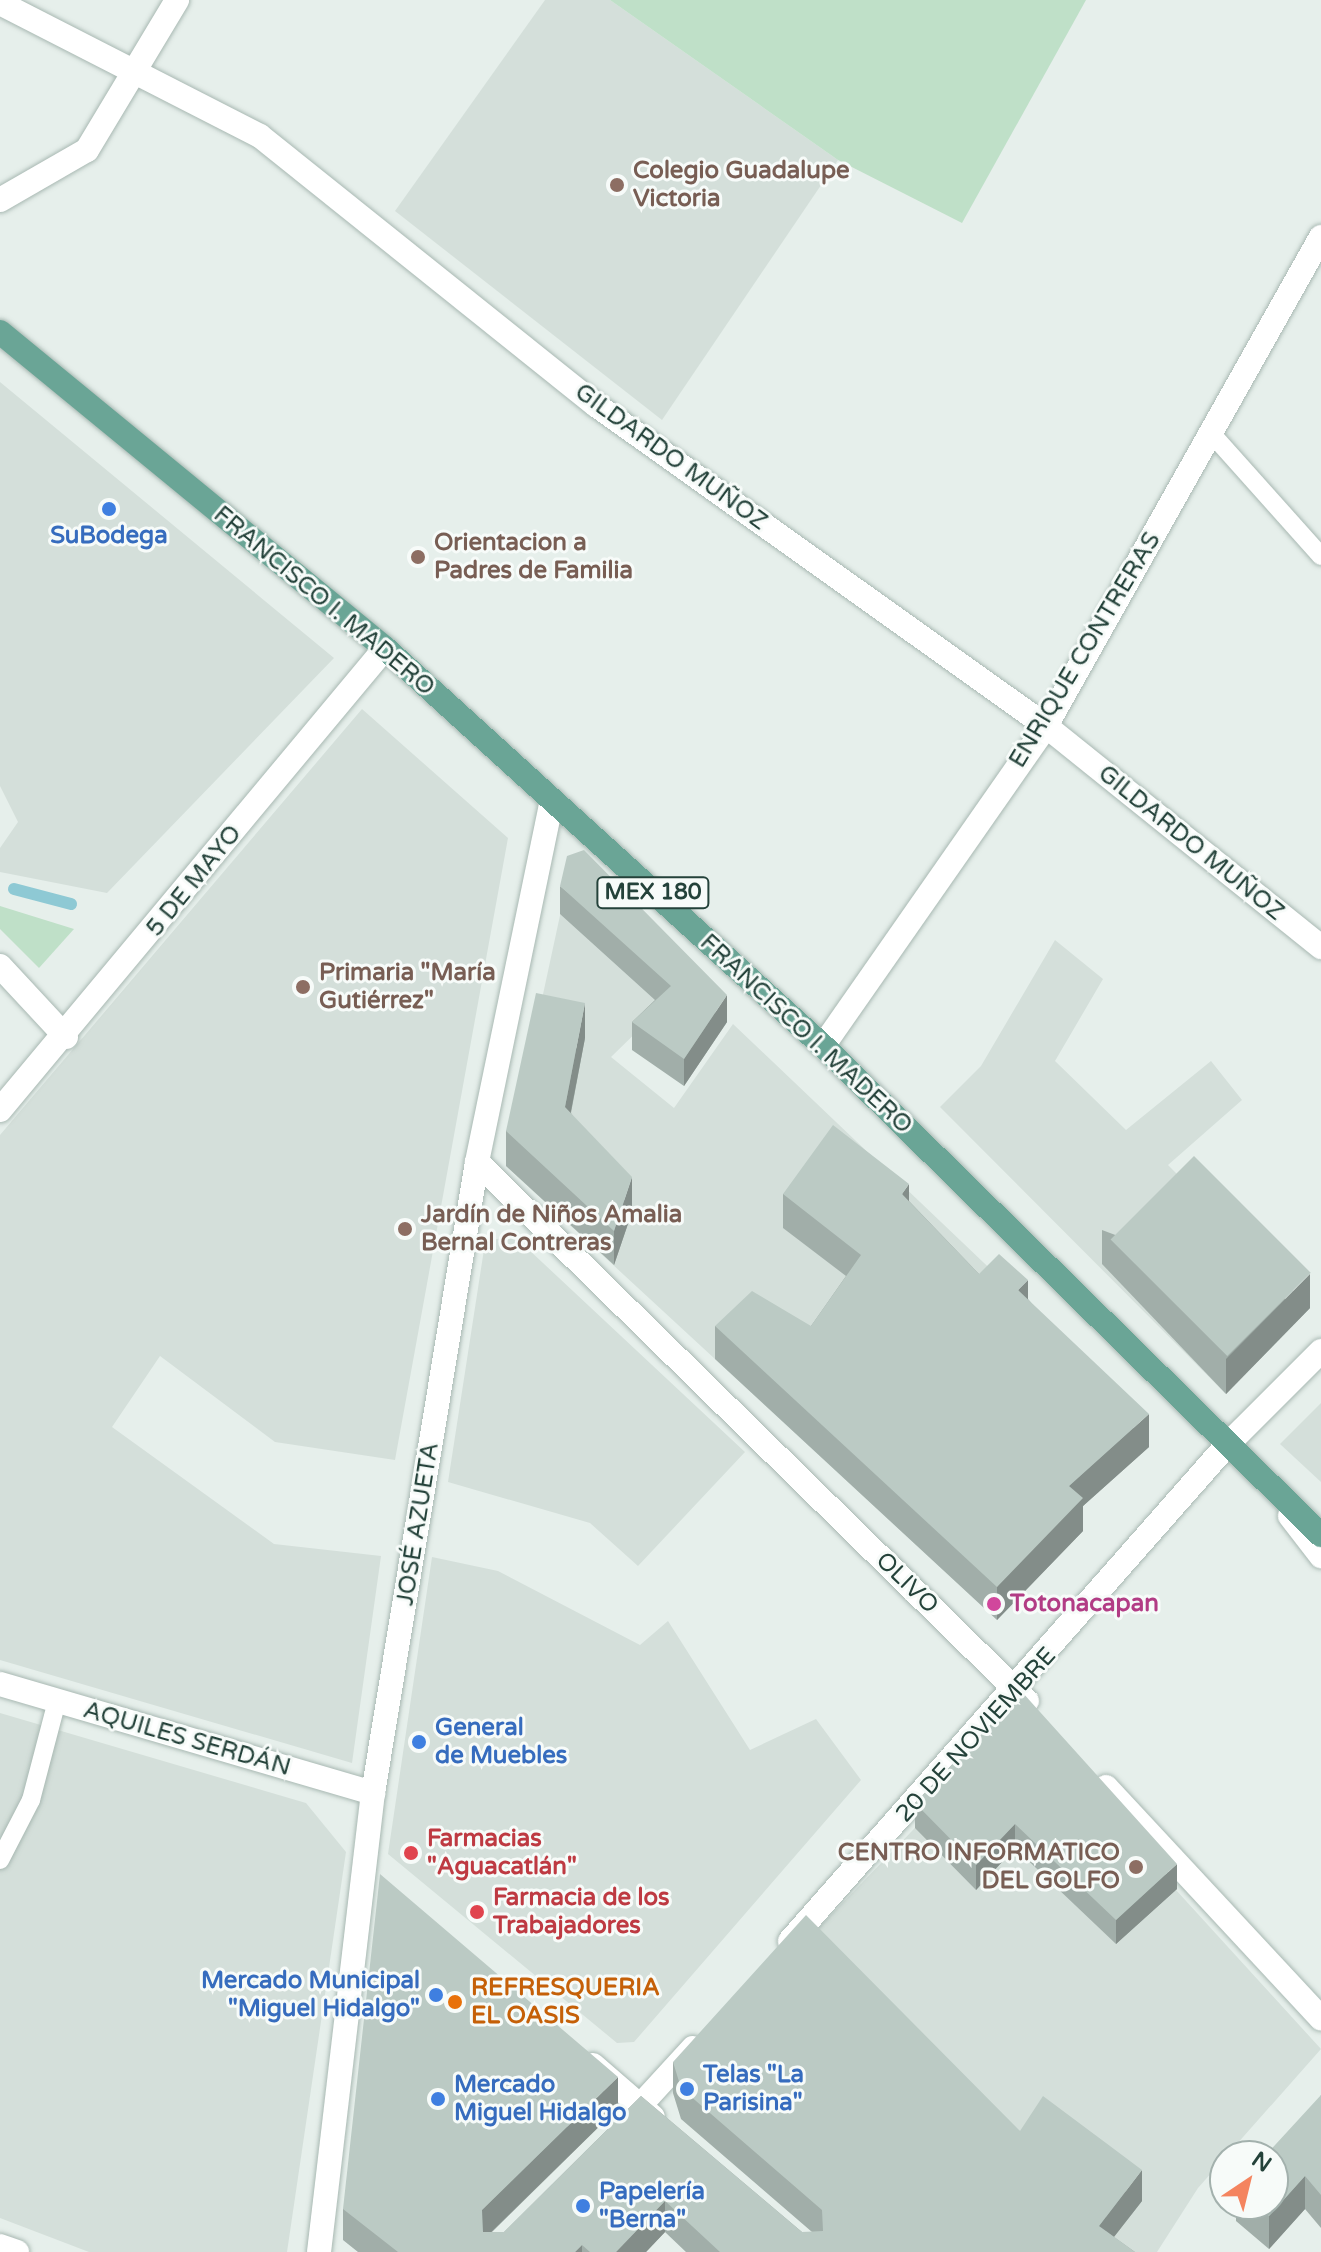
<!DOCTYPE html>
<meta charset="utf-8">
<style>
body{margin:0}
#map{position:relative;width:1321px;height:2252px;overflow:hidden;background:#e6efeb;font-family:"Varela Round",sans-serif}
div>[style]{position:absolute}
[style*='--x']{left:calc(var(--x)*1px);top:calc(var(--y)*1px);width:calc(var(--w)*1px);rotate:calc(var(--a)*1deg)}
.built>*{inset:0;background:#d4dfda}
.green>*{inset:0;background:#bfe0c8}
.stream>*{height:12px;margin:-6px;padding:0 6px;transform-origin:6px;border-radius:6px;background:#8ec9d4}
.roads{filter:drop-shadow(0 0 2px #a8b8b2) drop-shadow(0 0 2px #a8b8b2)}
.lane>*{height:18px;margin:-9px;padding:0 9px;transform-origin:9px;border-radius:9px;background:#fff}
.street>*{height:24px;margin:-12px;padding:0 12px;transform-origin:12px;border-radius:12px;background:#fff}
.secondary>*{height:24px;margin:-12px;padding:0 12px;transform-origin:12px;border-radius:12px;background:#fff}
.primary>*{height:24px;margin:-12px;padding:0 12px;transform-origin:12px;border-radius:12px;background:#6aa596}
.wall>*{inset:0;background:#a1aea9}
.shaded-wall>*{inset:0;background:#838d89}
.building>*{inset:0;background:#bbcac4;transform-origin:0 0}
.dots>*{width:22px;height:22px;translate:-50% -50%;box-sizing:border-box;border:4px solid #f7fbf9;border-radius:50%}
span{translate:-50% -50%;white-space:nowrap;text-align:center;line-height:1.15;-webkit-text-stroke:6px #f7fbf9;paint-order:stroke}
.shield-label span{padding:2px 6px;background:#f7fbf9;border:2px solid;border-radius:6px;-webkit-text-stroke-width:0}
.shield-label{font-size:22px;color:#24423a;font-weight:700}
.education-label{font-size:24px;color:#785e54;font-weight:700}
.left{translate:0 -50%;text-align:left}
.right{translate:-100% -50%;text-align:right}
.street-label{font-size:24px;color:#24423a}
.shop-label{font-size:24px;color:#366cbe;font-weight:700}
.hotel-label{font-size:24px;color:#b23c85;font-weight:700}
.health-label{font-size:24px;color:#be3a42;font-weight:700}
.food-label{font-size:24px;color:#c56008;font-weight:700}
.north{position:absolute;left:1209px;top:2140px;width:80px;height:80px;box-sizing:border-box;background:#f7fbf9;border:2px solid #a3b1ad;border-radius:50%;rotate:35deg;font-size:22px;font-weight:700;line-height:32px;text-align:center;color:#24423a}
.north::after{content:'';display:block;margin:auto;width:28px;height:36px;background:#f4845f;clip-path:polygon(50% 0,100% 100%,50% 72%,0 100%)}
</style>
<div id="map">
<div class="built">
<div style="clip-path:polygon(545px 0,610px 0,838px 160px,662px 420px,395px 211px)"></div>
<div style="clip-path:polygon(0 382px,334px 658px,107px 893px,0 872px,0 848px,18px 822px,0 786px)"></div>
<div style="clip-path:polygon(362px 709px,508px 838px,395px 1460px,275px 1442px,160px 1356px,112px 1427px,274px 1544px,381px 1556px,352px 1763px,0 1660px,0 1135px)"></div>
<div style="clip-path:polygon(567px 883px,689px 981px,611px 1057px,674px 1108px,733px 1024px,1004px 1282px,1003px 1614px,992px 1615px,506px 1166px)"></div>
<div style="clip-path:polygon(1055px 940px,1103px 979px,1055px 1061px,1126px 1130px,1211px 1061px,1242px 1100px,1168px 1165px,1310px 1308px,1226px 1394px,940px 1107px,981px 1066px)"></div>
<div style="clip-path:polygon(512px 1234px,745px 1452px,638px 1566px,590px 1523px,448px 1482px,485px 1243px)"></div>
<div style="clip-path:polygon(1321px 1403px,1321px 1482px,1280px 1444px)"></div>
<div style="clip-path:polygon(432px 1557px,498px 1571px,640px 1645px,668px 1621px,750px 1750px,816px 1719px,861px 1780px,634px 2042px,617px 2043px,388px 1854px)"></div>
<div style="clip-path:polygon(0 1713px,306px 1803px,346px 1852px,287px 2252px,89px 2252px,0 2218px)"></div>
<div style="clip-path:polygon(1020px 1719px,1321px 2049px,1198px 2188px,1157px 2252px,859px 2252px,674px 2096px,670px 2082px)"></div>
</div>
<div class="green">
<div style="clip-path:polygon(610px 0,1086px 0,962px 223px,838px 160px)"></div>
<div style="clip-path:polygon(0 906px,74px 929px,39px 968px,0 929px)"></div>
</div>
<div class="stream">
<div style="--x:14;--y:889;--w:59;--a:14.7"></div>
</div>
<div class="roads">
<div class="lane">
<div style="--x:1211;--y:433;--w:165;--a:48.2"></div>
<div style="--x:0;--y:1860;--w:68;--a:-62.7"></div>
<div style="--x:31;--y:1800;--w:102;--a:-75.3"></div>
</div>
<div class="street">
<div style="--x:0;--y:3;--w:292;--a:27.1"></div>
<div style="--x:260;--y:136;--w:430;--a:38.7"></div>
<div style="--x:596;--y:405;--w:553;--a:35.5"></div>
<div style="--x:1046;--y:726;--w:353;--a:38.8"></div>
<div style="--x:0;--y:200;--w:100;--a:-29.9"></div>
<div style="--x:87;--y:150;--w:175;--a:-59"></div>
<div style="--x:0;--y:966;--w:97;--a:47.1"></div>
<div style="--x:823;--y:1046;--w:390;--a:-55.1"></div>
<div style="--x:1046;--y:726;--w:561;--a:-60.65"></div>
<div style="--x:477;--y:1162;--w:770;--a:44.42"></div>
<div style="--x:1290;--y:1516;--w:51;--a:52.2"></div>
<div style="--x:0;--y:1684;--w:389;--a:16.3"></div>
<div style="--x:1106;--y:1787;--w:316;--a:47.1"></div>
<div style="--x:790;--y:1941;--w:661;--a:-48.62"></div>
<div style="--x:1227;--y:1445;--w:133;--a:-45"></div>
<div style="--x:593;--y:2065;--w:79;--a:40.9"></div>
<div style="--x:626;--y:2121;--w:99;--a:-47.5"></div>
<div style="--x:319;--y:2252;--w:462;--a:-83.3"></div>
<div style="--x:373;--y:1793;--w:640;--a:-80.64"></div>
<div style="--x:477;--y:1162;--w:369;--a:-78.3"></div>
</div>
<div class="secondary">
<div style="--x:0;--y:1110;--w:601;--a:-50.19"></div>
<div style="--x:0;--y:2246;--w:18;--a:19"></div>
</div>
<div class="primary">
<div style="--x:0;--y:332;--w:498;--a:39.4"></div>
<div style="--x:385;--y:648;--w:592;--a:42.26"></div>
<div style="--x:823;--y:1046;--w:698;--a:44.48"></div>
</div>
</div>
<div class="wall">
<div style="clip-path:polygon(560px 886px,727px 1022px,684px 1086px,632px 1050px,632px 1022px,655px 1000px,560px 914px)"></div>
<div style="clip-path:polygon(585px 1038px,571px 1113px,632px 1212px,614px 1265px,506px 1166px,506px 1131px)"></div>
<div style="clip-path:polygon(783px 1194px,909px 1201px,979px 1274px,1028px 1299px,1149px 1447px,1083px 1506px,1083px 1531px,997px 1620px,715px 1359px,715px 1326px,811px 1326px,846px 1276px,783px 1228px)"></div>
<div style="clip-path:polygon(1102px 1230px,1310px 1308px,1226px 1394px,1102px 1264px)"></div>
<div style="clip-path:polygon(1022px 1692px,1177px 1889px,1116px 1944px,1015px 1848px,976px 1890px,915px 1828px,915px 1803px)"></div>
<div style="clip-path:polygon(673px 2062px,1020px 2131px,1142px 2201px,1114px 2237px,1135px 2252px,686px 2252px,665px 2232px,646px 2252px,358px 2252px,343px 2240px,343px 2209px,618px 2108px,492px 2232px,504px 2232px,641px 2096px,802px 2232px,812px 2232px,681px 2119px,673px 2093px)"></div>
<div style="clip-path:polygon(1321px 2095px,1321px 2228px,1305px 2209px,1269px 2249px,1236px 2221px,1236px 2204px,1273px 2204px)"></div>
</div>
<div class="shaded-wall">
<div style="clip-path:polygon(727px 995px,727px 1022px,684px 1086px,684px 1059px)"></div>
<div style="clip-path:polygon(585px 1003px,585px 1038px,565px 1142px,565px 1107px)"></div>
<div style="clip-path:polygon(632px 1177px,632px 1212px,614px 1265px,614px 1231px)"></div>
<div style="clip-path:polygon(909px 1184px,909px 1217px,902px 1194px)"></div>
<div style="clip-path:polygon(1310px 1274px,1310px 1308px,1226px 1394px,1226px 1359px)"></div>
<div style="clip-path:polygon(1028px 1280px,1028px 1313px,1018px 1290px)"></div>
<div style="clip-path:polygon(1149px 1414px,1149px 1447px,1083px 1506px,1083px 1531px,997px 1620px,997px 1587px,1069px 1486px)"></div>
<div style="clip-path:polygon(1015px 1824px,1015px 1848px,976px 1890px,976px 1865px)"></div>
<div style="clip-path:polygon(1177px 1864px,1177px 1889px,1116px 1944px,1116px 1920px)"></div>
<div style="clip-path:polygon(618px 2077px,618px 2108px,482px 2241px,482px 2210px)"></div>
<div style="clip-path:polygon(1142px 2170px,1142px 2201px,1102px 2252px,1099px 2226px)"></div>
<div style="clip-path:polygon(1305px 2176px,1305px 2209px,1269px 2249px,1269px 2216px)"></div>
<div style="clip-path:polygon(665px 2201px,665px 2232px,646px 2252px,616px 2252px)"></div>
<div style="clip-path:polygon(582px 2245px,582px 2252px,575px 2252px)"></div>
</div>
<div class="building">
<div style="clip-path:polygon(584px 850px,727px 995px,684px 1059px,632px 1022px,671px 986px,560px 886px,567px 856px)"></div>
<div style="clip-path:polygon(536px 993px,585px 1003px,565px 1107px,632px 1177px,614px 1231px,506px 1131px)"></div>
<div style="clip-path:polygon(833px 1125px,909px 1184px,902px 1194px,979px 1274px,999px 1254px,1028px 1280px,1018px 1290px,1149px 1414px,1069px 1486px,1083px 1498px,997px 1587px,715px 1326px,752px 1291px,811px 1326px,861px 1255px,783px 1194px)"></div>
<div style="left:1194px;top:1156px;width:165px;height:118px;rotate:45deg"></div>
<div style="clip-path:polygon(1022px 1692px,1177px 1864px,1116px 1920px,1015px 1824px,976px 1865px,915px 1803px)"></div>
<div style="clip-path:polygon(380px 1874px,618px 2077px,482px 2210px,483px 2232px,504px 2232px,641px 2096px,802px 2232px,823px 2231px,822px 2210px,681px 2088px,673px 2062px,806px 1915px,1020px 2131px,1043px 2096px,1142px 2170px,1099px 2226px,1135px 2252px,720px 2252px,665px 2201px,616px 2252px,590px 2252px,582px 2245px,575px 2252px,398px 2252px,343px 2209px)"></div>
<div style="clip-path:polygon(1321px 2095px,1321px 2195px,1305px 2176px,1269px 2216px,1255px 2204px,1273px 2204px,1273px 2156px,1265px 2156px)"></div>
</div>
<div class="dots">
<div style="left:617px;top:185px;background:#8d6e63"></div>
<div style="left:109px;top:509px;background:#3f7fe0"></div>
<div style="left:418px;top:557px;background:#8d6e63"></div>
<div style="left:303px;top:987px;background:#8d6e63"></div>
<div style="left:405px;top:1229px;background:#8d6e63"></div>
<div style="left:994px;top:1604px;background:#d1479c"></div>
<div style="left:419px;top:1742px;background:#3f7fe0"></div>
<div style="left:411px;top:1853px;background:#e0444e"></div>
<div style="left:1136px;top:1867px;background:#8d6e63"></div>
<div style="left:477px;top:1912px;background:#e0444e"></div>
<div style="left:436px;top:1995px;background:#3f7fe0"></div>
<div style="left:455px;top:2002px;background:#e8710a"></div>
<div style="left:687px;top:2089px;background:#3f7fe0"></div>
<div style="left:438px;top:2099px;background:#3f7fe0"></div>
<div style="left:583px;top:2206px;background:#3f7fe0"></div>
</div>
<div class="shield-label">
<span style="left:653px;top:893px">MEX 180</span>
</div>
<div class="education-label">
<span class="left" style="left:633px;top:185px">Colegio Guadalupe<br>Victoria</span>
<span class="left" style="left:434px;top:557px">Orientacion a<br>Padres de Familia</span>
<span class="left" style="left:319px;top:987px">Primaria "María<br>Gutiérrez"</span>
<span class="left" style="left:421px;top:1229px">Jardín de Niños Amalia<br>Bernal Contreras</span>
<span class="right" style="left:1120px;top:1867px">CENTRO INFORMATICO<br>DEL GOLFO</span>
</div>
<div class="street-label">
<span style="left:671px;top:457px;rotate:36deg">GILDARDO MUÑOZ</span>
<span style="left:324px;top:601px;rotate:40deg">FRANCISCO I. MADERO</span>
<span style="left:1085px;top:650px;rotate:-59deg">ENRIQUE CONTRERAS</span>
<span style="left:1191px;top:843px;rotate:39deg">GILDARDO MUÑOZ</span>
<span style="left:194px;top:881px;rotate:-51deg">5 DE MAYO</span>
<span style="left:806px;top:1034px;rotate:43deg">FRANCISCO I. MADERO</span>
<span style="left:418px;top:1524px;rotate:-81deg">JOSÉ AZUETA</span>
<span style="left:907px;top:1583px;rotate:44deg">OLIVO</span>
<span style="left:976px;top:1735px;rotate:-48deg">20 DE NOVIEMBRE</span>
<span style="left:187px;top:1739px;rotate:16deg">AQUILES SERDÁN</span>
</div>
<div class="shop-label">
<span style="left:109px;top:536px">SuBodega</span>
<span class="left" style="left:435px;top:1742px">General<br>de Muebles</span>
<span class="right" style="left:420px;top:1995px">Mercado Municipal<br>"Miguel Hidalgo"</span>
<span class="left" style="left:703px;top:2089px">Telas "La<br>Parisina"</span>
<span class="left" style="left:454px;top:2099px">Mercado<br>Miguel Hidalgo</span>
<span class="left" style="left:599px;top:2206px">Papelería<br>"Berna"</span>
</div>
<div class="hotel-label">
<span class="left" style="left:1010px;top:1604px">Totonacapan</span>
</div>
<div class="health-label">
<span class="left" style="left:427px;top:1853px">Farmacias<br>"Aguacatlán"</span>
<span class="left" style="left:493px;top:1912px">Farmacia de los<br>Trabajadores</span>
</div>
<div class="food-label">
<span class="left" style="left:471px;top:2002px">REFRESQUERIA<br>EL OASIS</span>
</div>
<div class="north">N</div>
</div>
